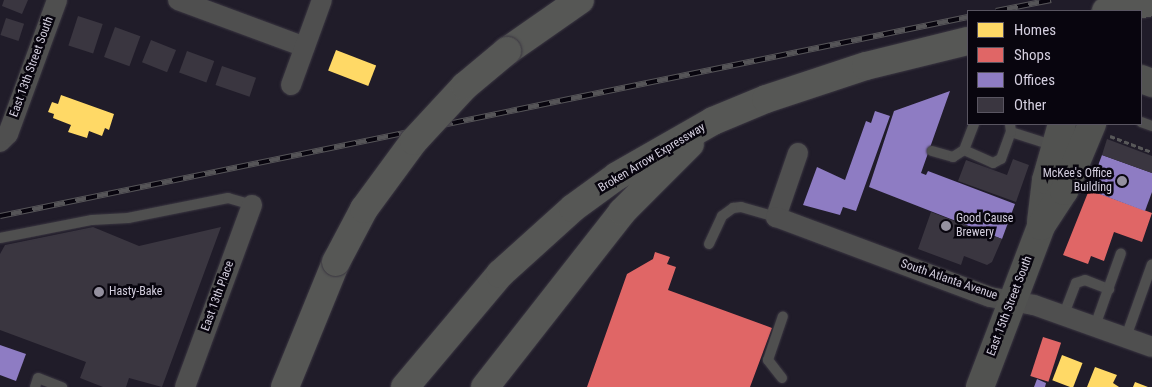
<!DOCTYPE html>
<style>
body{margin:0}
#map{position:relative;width:1152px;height:387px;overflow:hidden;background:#201c29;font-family:"Roboto Condensed",sans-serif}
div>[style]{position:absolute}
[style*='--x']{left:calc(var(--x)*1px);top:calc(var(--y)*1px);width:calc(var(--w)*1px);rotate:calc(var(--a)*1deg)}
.homes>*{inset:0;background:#ffd966;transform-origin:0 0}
.shops>*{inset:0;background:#e06666;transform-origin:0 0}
.offices>*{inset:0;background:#8e7cc3}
.building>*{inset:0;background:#3a3640;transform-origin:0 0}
.path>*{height:3px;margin-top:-1.5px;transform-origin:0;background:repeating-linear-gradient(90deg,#585859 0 5px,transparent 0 7.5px)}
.roads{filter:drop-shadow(0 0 1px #3a3641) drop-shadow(0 0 1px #3a3641)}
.lane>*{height:10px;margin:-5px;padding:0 5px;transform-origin:5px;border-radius:5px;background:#4f4f4f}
.street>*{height:20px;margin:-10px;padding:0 10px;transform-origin:10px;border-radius:10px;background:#4f4f4f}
.secondary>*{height:28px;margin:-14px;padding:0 14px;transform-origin:14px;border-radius:14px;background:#515250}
.highway>*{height:28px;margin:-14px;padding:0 14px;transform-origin:14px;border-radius:14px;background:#565755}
.rail>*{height:5.5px;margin-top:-2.75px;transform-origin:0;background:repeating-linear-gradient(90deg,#08050e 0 11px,#565558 0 22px);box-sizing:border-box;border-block:1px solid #565558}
.bridges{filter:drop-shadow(0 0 1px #3a3641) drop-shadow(0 0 1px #3a3641)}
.highway-bridge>*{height:28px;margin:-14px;padding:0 14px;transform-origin:14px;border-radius:14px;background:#565755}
.dots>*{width:14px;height:14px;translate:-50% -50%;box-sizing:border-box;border:2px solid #08050e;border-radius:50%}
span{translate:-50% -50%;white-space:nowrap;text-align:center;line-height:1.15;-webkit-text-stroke:5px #08050e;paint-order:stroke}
.street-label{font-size:12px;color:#d3cede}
.poi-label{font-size:12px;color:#d3cede}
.right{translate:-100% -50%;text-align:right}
.left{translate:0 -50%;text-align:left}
.legend{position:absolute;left:967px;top:10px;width:175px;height:115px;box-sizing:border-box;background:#08050e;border:1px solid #595561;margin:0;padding:6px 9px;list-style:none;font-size:15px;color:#d3cede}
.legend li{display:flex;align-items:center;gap:10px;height:25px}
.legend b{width:25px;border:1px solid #595561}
</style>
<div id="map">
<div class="homes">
<div style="left:336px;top:50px;width:43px;height:22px;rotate:21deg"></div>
<div style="clip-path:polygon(61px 95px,114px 114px,109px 130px,105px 128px,102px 136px,89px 131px,87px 138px,68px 132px,71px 125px,53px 118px,54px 114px,48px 112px,52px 102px,58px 104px)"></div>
<div style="left:1062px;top:355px;width:22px;height:27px;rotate:21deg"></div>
<div style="clip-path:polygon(1095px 367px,1117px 375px,1113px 383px,1119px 387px,1087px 387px)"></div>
<div style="clip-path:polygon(1135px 382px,1148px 387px,1133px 387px)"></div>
</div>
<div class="shops">
<div style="clip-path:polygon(1089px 190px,1152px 213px,1142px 242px,1114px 232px,1104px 261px,1091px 256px,1088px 264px,1063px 255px)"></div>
<div style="clip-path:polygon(655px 252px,670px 257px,667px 264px,676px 267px,668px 290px,772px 328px,750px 387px,587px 387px,627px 274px,653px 259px)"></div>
<div style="left:1043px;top:337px;width:19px;height:41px;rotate:18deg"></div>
</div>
<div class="offices">
<div style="clip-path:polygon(950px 91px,921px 173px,926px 175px,928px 171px,1015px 204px,1002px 239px,869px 187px,894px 111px)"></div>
<div style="clip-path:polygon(875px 111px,890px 116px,856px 211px,843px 207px,840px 215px,803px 205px,817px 167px,845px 180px,866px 121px,871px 123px)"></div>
<div style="clip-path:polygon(1102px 155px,1152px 173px,1152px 192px,1145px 211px,1089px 190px)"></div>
<div style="clip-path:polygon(0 345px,26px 354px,16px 381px,0 375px)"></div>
<div style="clip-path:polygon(1037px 379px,1046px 383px,1045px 387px,1034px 387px)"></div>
</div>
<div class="building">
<div style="clip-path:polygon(4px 0,28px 0,22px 14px,2px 6px)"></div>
<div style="left:78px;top:16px;width:26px;height:31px;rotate:18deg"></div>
<div style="left:6px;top:18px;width:19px;height:18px;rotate:18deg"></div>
<div style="left:115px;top:27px;width:27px;height:32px;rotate:20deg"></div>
<div style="left:151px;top:40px;width:27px;height:24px;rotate:22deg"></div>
<div style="left:187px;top:51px;width:29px;height:23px;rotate:20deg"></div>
<div style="left:222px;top:66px;width:36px;height:20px;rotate:19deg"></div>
<div style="clip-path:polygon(1107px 139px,1152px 156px,1152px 173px,1102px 155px)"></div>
<div style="clip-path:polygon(1013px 159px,1029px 165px,1016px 202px,958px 181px,966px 160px,1007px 175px)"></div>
<div style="clip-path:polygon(931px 212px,1002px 239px,992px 262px,987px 265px,964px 256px,961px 265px,918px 249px)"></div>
<div style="clip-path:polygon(93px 227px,139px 246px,221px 227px,162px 387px,129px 378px,126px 387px,103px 387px,80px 378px,86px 362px,0 330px,0 254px,5px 245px)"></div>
</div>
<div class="path">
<div style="--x:1110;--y:136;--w:45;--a:20.9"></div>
</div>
<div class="roads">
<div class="lane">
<div style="--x:1141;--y:122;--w:12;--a:20"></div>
<div style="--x:1011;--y:132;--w:46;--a:17.7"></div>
<div style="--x:964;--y:150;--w:32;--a:24"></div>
<div style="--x:993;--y:163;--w:9;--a:-27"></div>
<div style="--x:1001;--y:159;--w:29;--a:-70"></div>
<div style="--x:1011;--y:132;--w:8;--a:-97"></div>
<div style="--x:932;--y:151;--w:22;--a:16"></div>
<div style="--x:953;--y:157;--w:13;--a:-32"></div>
<div style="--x:964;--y:150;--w:28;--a:-69"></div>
<div style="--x:0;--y:238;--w:94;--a:-11.1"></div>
<div style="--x:92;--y:220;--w:36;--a:-3"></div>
<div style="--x:128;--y:218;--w:102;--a:-11.3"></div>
<div style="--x:228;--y:198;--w:25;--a:16"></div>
<div style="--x:709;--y:244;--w:31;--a:-65"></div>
<div style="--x:722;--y:216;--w:14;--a:-36"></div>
<div style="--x:733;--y:208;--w:8;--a:-7"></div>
<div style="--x:741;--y:207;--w:36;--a:16"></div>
<div style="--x:1064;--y:314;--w:33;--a:-69"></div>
<div style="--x:1076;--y:283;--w:9;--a:-18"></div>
<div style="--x:1085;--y:280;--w:26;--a:21"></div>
<div style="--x:1095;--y:326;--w:77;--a:-70.4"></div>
<div style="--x:1126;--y:337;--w:77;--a:-70.4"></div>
<div style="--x:782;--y:378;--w:23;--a:-128"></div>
<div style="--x:768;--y:360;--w:46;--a:-71.2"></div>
<div style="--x:35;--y:387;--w:9;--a:-72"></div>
<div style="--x:38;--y:378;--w:26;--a:21"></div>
</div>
<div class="street">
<div style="--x:178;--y:0;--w:135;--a:20.3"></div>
<div style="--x:291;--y:85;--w:90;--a:-70"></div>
<div style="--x:0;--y:142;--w:11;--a:-45"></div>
<div style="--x:8;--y:134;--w:143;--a:-69.9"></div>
<div style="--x:798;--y:153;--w:68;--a:109"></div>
<div style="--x:776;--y:217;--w:228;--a:20.5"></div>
<div style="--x:990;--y:297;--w:45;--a:10.3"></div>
<div style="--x:1034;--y:305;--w:125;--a:19.6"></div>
<div style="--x:185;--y:387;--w:194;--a:-69.8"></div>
</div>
<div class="secondary">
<div style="--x:1141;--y:79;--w:12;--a:20"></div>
<div style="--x:1041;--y:222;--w:42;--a:-83.2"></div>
<div style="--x:1046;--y:180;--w:58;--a:-74.1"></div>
<div style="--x:980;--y:387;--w:172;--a:-69.2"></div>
<div style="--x:1041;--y:226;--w:42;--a:-56.7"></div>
<div style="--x:1064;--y:191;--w:73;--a:-67.3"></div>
</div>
<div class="highway">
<div style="--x:507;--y:51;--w:89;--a:-34.9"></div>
<div style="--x:285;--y:387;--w:135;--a:-67.8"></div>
<div style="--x:405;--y:387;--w:148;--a:-49.9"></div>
<div style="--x:500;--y:274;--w:98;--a:-42.1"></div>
<div style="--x:573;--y:208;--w:54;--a:-36"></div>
<div style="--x:617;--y:176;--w:111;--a:-29.8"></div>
<div style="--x:713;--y:121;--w:57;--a:-22.5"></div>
<div style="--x:766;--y:99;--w:105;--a:-18.3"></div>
<div style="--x:866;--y:66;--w:105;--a:-13.8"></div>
<div style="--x:485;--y:387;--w:222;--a:-51.9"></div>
<div style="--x:622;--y:212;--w:96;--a:-45"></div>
</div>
</div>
<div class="rail">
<div style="--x:996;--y:11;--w:56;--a:-11.3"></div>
<div style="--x:0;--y:216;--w:988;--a:-11.62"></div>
</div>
<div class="bridges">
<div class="highway-bridge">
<div style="--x:1106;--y:11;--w:47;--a:-11.1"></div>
<div style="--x:336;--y:262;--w:60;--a:-62.2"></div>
<div style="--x:364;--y:209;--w:84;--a:-53.7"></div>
<div style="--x:414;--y:141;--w:75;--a:-47.2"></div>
<div style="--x:465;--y:86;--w:55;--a:-39.8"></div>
</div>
</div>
<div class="dots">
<div style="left:1122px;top:181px;background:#94909f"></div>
<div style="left:946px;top:226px;background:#94909f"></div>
<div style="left:99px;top:292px;background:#94909f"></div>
</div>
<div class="street-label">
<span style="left:32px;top:67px;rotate:-70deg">East 13th Street South</span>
<span style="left:652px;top:158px;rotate:-31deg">Broken Arrow Expressway</span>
<span style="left:949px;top:280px;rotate:19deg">South Atlanta Avenue</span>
<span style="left:218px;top:296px;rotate:-70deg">East 13th Place</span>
<span style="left:1010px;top:306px;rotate:-69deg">East 15th Street South</span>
</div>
<div class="poi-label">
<span class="right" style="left:1112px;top:181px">McKee's Office<br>Building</span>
<span class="left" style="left:956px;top:226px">Good Cause<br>Brewery</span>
<span class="left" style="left:109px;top:292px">Hasty-Bake</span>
</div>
<ul class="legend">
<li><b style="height:14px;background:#ffd966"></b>Homes</li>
<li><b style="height:14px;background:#e06666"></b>Shops</li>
<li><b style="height:14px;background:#8e7cc3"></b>Offices</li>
<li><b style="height:14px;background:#3a3640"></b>Other</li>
</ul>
</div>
